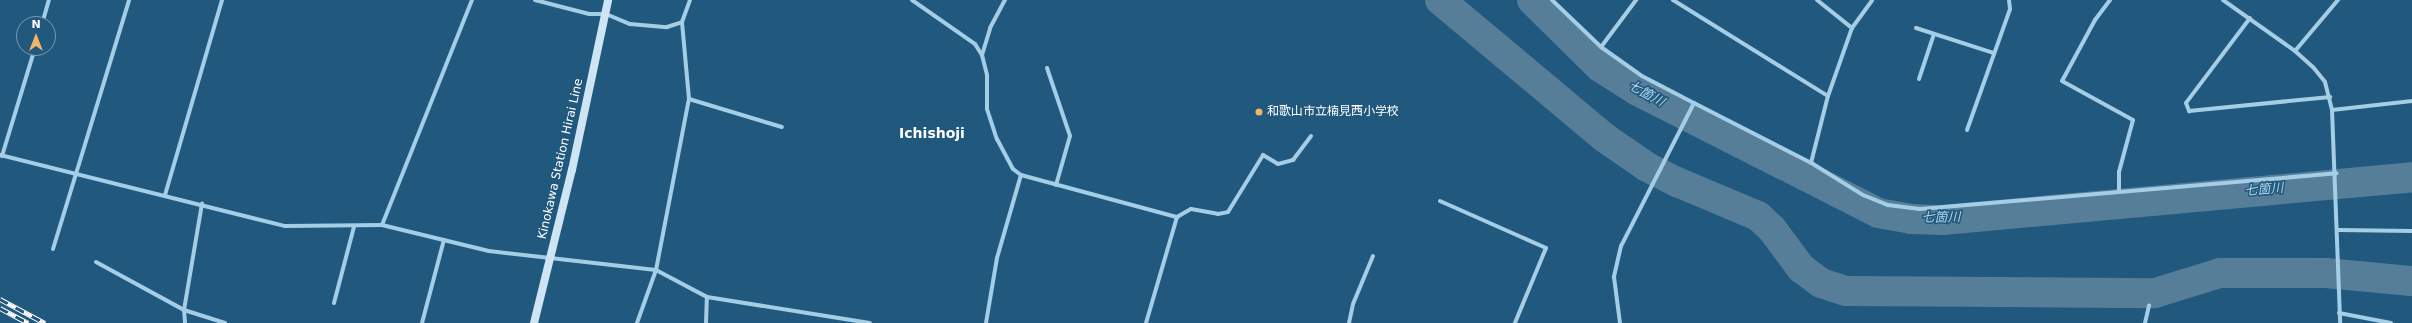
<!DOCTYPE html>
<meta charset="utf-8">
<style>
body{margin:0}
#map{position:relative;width:2412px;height:323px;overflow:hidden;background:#21587d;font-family:"DejaVu Sans","Noto Sans JP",sans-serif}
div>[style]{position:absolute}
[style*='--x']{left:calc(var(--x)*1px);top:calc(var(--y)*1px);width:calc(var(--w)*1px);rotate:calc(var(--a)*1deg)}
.river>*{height:30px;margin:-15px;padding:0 15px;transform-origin:15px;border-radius:15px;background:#567e98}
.street>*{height:4px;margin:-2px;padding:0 2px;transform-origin:2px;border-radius:2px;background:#a4cde6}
.secondary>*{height:8px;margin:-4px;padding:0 4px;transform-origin:4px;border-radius:4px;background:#cee5f5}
.rail>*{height:4.5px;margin-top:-2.25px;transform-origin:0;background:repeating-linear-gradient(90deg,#21587d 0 9px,#fff 0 18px);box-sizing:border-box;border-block:1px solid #fff}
.dots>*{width:11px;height:11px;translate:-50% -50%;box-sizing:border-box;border:2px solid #21587d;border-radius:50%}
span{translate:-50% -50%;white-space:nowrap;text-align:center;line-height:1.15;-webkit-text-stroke:3px #21587d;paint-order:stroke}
.poi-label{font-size:12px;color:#fff}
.left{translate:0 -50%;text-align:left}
.street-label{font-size:12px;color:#fff}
.water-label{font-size:13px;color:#afd6ee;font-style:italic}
.quarter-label{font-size:14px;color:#fff;font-weight:700}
.north{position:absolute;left:16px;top:16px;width:40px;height:40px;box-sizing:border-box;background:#21587d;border:1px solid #7a9bb1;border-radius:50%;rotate:0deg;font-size:11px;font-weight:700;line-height:16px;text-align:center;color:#fff}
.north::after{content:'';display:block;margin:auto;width:14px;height:18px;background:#f3b465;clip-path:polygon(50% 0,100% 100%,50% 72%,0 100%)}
</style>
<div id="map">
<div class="river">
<div style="--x:1440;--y:0;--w:215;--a:39.9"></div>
<div style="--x:1605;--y:138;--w:51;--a:34.6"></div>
<div style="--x:1647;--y:167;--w:34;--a:27"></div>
<div style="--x:1677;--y:182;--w:88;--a:22.8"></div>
<div style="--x:1758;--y:216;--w:19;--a:43"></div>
<div style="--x:1772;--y:229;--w:49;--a:53.4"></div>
<div style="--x:1801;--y:268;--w:25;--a:37"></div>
<div style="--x:1821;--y:283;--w:26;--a:18"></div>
<div style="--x:1846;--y:291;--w:309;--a:0.4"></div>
<div style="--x:2155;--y:293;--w:68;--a:-17.1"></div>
<div style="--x:2220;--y:273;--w:106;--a:0"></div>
<div style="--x:2326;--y:273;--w:86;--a:5.3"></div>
<div style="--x:1532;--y:0;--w:95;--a:44.6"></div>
<div style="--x:1600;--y:67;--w:43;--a:32.6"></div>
<div style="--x:1636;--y:90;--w:271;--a:26.9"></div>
<div style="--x:1878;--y:213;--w:34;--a:10"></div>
<div style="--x:1911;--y:219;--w:32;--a:2"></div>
<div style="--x:1943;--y:220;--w:471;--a:-5.2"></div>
</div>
<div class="street">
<div style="--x:535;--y:0;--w:56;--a:14.5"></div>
<div style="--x:589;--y:14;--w:17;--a:0"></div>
<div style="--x:606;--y:14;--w:26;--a:23"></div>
<div style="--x:630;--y:24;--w:37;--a:5"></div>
<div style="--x:667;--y:27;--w:16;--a:-18"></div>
<div style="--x:682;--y:22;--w:23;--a:-70"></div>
<div style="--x:912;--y:0;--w:77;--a:34.9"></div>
<div style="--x:975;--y:44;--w:13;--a:58"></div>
<div style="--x:982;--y:55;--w:21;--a:76"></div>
<div style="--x:987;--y:75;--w:34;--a:90"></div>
<div style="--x:987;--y:109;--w:32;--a:72"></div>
<div style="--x:997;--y:139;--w:34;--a:62"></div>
<div style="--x:1013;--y:169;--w:10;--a:37"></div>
<div style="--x:1021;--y:175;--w:162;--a:15.1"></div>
<div style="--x:1177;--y:217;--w:110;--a:106.3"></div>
<div style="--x:1552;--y:0;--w:68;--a:43.8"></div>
<div style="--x:1601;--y:47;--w:50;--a:35.3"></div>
<div style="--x:1642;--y:76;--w:59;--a:27.4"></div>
<div style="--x:1694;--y:103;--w:161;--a:117"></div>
<div style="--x:1621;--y:246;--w:32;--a:103"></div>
<div style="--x:1614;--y:277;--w:46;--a:82.6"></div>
<div style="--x:1673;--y:0;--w:182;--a:31.8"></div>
<div style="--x:1817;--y:0;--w:45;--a:38.7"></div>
<div style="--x:2110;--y:0;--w:25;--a:127"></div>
<div style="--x:2095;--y:20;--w:69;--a:118.4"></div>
<div style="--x:2062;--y:81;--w:81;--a:28.8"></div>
<div style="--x:2133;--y:120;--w:54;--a:105.1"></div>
<div style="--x:2119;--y:172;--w:20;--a:90"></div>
<div style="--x:2223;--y:0;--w:88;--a:35.3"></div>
<div style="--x:2295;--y:51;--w:24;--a:42"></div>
<div style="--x:2313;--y:67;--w:19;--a:51"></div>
<div style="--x:2325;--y:82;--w:29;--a:76"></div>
<div style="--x:2332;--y:110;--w:213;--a:87.8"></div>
<div style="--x:2250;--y:18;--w:106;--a:127"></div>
<div style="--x:2186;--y:103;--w:9;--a:69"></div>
<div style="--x:2189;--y:111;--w:142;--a:-5.7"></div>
<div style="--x:42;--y:24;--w:25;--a:-74"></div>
<div style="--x:1916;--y:28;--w:82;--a:17.8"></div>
<div style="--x:1601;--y:47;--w:59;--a:-53.3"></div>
<div style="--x:2295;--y:51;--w:67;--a:-49.9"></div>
<div style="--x:982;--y:55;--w:28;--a:-73"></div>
<div style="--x:990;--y:28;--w:32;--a:-62"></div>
<div style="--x:1047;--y:68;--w:72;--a:71.3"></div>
<div style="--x:1070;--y:136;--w:51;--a:105.9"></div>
<div style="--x:1919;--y:79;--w:47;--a:-71.6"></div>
<div style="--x:689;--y:99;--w:97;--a:16.8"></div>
<div style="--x:1694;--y:103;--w:134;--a:27.1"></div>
<div style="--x:1813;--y:164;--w:59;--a:31.8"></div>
<div style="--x:1863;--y:195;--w:27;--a:22"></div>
<div style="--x:1888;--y:205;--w:32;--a:7"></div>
<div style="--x:1920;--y:209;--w:418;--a:-4.9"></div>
<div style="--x:2332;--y:110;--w:81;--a:-6.4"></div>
<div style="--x:1967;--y:130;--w:128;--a:-70.4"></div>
<div style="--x:2010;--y:9;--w:9;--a:-96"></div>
<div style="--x:0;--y:155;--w:294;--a:14"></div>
<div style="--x:285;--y:226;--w:97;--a:-0.6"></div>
<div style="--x:382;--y:225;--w:110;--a:13.7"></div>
<div style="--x:489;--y:251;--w:168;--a:6.5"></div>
<div style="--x:656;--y:270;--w:58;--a:27.9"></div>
<div style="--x:707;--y:297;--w:165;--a:9.1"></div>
<div style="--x:2;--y:156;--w:113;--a:-73"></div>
<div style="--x:1811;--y:163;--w:69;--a:-75.8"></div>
<div style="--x:1828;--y:96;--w:72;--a:-70.6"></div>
<div style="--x:1852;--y:28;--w:34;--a:-54"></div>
<div style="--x:165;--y:195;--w:203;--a:-73.7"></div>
<div style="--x:1440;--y:201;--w:116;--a:23.9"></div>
<div style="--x:1546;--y:248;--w:81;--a:112.5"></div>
<div style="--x:1177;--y:217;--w:16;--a:-30"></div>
<div style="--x:1191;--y:209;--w:27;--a:10"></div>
<div style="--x:1218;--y:214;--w:10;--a:-11"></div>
<div style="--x:1228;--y:212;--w:67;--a:-58.4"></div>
<div style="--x:1263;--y:155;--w:17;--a:31"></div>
<div style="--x:1278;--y:164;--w:16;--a:-15"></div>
<div style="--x:1293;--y:160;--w:30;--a:-53"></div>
<div style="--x:382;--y:225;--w:242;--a:-68.2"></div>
<div style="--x:2338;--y:230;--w:74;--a:0.8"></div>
<div style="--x:53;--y:249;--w:260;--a:-73"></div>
<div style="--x:96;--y:262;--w:100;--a:28.6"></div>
<div style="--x:184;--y:310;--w:43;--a:17.6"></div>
<div style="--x:334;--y:303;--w:79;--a:-75.3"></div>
<div style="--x:2339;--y:313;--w:53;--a:10.9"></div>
<div style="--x:185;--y:323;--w:13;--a:-94"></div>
<div style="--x:184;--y:310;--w:108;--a:-80.4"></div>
<div style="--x:422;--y:323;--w:86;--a:-75.2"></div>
<div style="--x:637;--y:323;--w:56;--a:-70.3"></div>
<div style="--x:656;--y:270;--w:174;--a:-79.1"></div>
<div style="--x:689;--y:99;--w:77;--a:-95.2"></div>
<div style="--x:706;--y:323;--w:26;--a:-88"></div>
<div style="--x:986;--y:323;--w:66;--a:-80.4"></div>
<div style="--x:997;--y:258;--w:86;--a:-73.9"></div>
<div style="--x:1349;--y:323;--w:19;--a:-78"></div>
<div style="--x:1353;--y:304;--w:52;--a:-67.4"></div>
<div style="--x:2145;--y:323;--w:18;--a:-77"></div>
</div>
<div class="secondary">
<div style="--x:534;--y:323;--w:158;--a:-76.1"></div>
<div style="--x:572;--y:170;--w:174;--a:-78"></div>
</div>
<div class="rail">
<div style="--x:0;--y:299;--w:51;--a:28.1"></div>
<div style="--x:0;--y:308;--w:32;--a:28"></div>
</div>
<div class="dots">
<div style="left:1259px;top:112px;background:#f3b465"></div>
</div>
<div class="poi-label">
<span class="left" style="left:1267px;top:112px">和歌山市立楠見西小学校</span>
</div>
<div class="street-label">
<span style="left:561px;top:159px;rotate:-77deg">Kinokawa Station Hirai Line</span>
</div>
<div class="water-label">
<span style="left:1646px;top:94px;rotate:29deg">七箇川</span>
<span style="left:2264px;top:190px;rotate:-5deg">七箇川</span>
<span style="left:1941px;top:218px;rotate:-1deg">七箇川</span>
</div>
<div class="quarter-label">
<span style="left:932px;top:133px">Ichishoji</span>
</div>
<div class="north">N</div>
</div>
